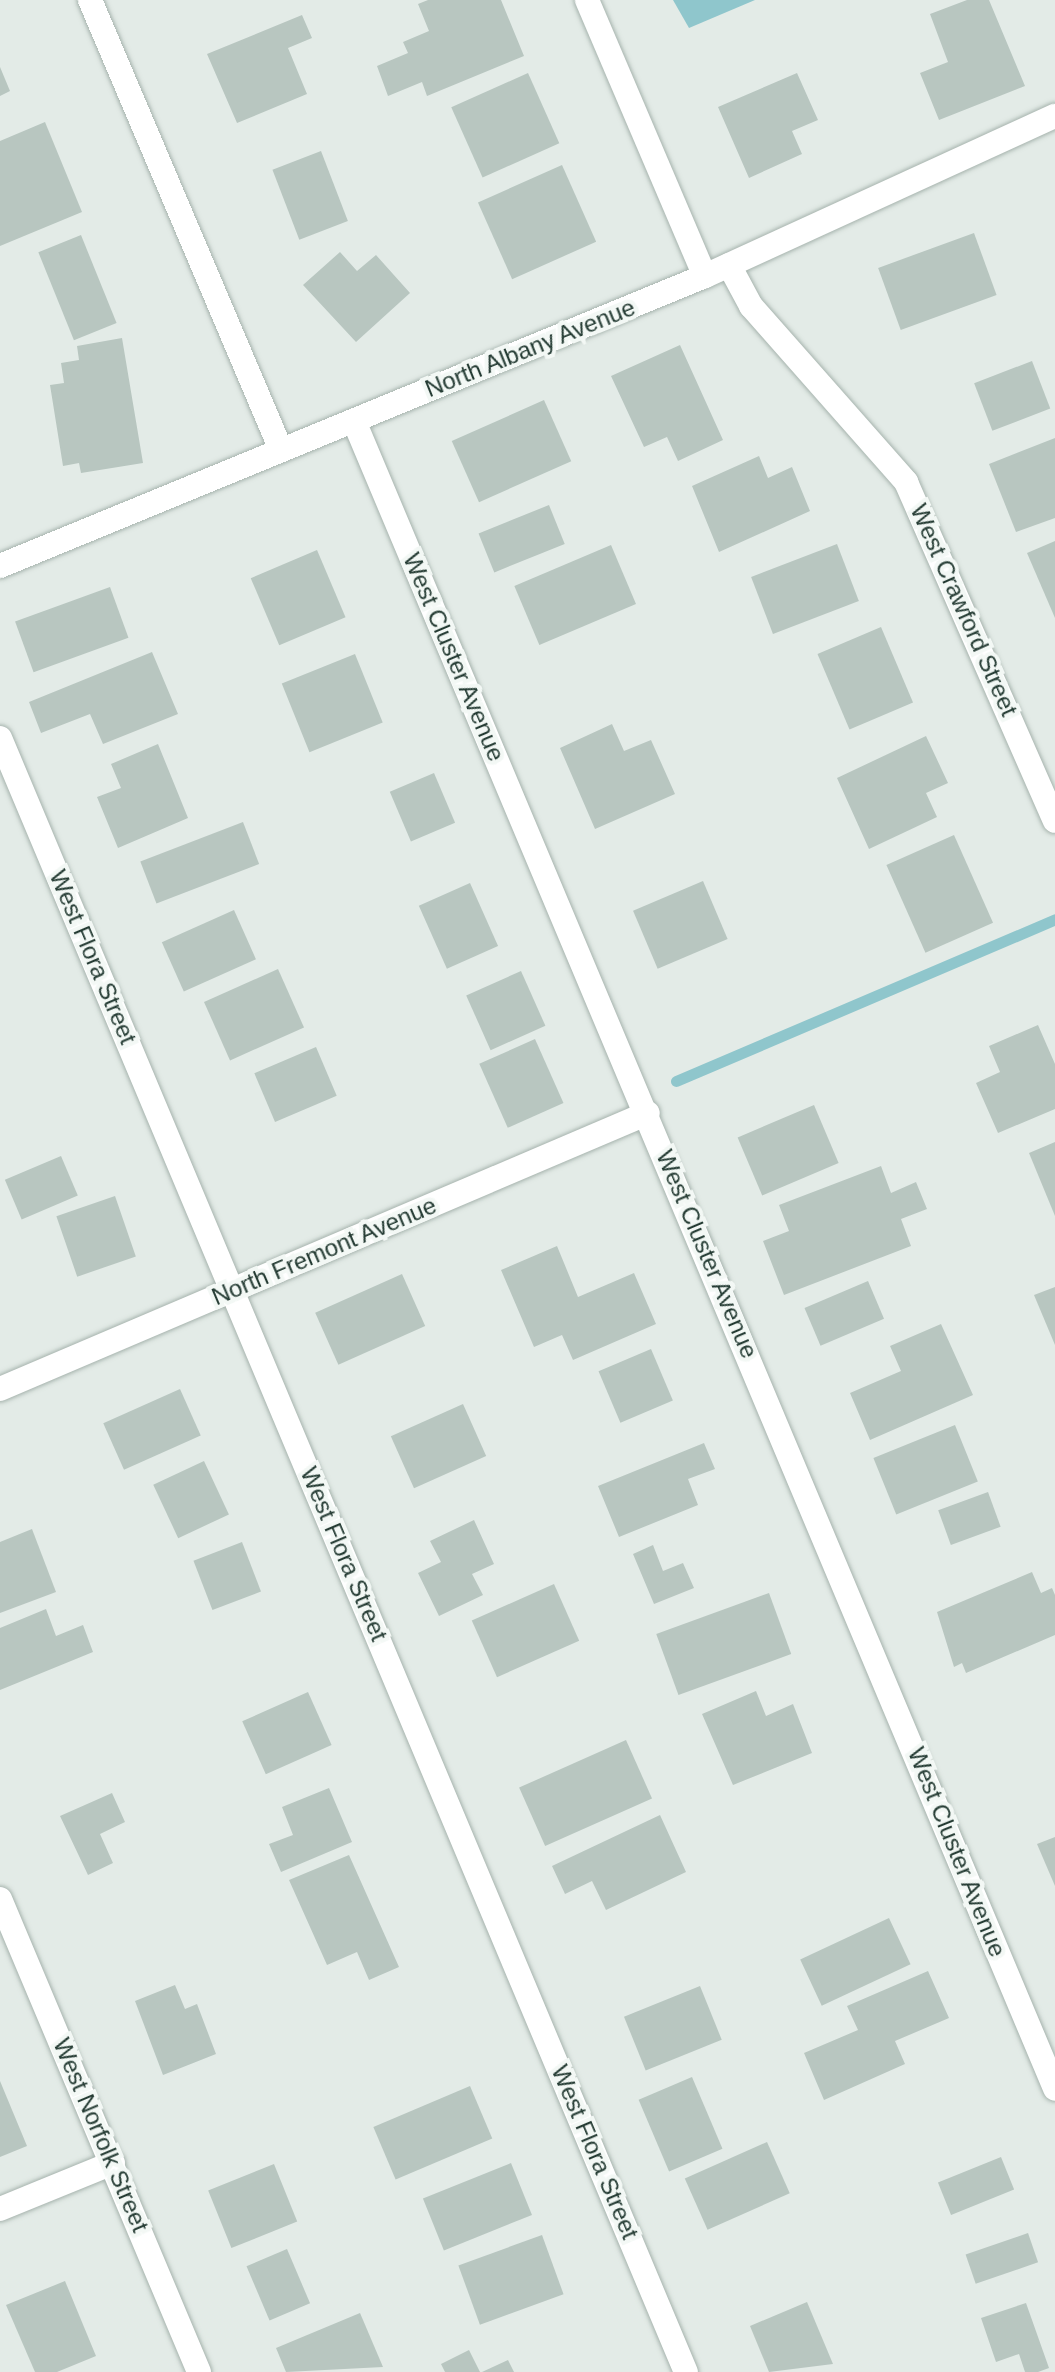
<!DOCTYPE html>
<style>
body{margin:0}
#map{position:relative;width:1055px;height:2372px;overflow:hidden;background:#e3ebe7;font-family:Arial,sans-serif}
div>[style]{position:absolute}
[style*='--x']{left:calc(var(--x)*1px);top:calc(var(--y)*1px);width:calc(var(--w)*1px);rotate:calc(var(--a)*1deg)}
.water>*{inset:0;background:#8fc6cc}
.stream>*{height:11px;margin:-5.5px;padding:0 5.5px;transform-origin:5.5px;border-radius:5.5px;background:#8fc6cc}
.building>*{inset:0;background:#b8c6c0;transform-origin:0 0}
.roads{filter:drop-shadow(0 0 2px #a6b3ad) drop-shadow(0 0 2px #a6b3ad)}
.minor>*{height:24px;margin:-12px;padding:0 12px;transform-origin:12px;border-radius:12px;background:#fff}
span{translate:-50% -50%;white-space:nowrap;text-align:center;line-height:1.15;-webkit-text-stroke:8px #f3f8f5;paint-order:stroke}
.street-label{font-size:24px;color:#243b33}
</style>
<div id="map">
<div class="water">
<div style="clip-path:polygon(673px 0,755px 0,689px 28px)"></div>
</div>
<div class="stream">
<div style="--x:676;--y:1081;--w:412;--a:-23.1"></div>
</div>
<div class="building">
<div style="clip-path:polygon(428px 0,501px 0,524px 56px,427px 96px,422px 82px,388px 96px,377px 66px,408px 53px,403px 42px,429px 31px,418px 4px)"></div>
<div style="clip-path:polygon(967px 0,989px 0,1025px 86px,939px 120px,920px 73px,948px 62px,930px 14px)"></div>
<div style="clip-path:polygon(302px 15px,312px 38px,288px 48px,307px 94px,237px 123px,207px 54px)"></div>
<div style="clip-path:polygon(0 67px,10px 91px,0 96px)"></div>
<div style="left:528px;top:73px;width:77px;height:84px;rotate:66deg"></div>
<div style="clip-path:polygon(797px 73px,818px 120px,792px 131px,802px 154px,749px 178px,718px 107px)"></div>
<div style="clip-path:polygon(45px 122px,82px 212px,0 246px,0 141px)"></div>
<div style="left:321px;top:151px;width:75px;height:52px;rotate:69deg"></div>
<div style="left:562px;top:165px;width:84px;height:92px;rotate:66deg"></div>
<div style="left:974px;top:233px;width:66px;height:102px;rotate:70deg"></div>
<div style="left:81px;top:235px;width:95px;height:46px;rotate:68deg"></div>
<div style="clip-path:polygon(340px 252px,357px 271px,376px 255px,410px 293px,356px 342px,303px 285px)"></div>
<div style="clip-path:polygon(122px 338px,143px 463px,81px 473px,79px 463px,63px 466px,50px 385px,64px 383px,61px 363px,79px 360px,77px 346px)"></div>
<div style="clip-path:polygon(680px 345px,723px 440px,678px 461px,667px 437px,644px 447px,611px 376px)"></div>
<div style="left:1032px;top:361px;width:51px;height:62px;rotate:69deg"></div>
<div style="left:544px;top:400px;width:67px;height:101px;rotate:66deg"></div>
<div style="clip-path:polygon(1055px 438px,1055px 518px,1016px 532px,989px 464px)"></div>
<div style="clip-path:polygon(759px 456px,768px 478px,792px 467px,810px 511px,719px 552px,692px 486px)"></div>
<div style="left:549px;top:505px;width:42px;height:76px;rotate:68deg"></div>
<div style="clip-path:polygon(1055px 541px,1055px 618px,1027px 553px)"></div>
<div style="left:837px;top:544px;width:61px;height:92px;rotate:69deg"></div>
<div style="left:611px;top:545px;width:64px;height:105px;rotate:67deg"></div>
<div style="left:317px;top:550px;width:73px;height:72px;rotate:67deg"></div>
<div style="left:110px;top:587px;width:54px;height:101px;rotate:70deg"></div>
<div style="left:881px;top:627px;width:82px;height:69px;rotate:67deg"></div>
<div style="clip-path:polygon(152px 652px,178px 714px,103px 744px,90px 714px,41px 733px,29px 702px)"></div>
<div style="left:355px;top:654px;width:74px;height:79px;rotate:68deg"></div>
<div style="clip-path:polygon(612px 724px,624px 751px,651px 740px,675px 794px,595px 829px,560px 748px)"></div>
<div style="clip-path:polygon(926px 736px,948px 783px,926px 793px,937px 817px,869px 849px,837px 778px)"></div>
<div style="clip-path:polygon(158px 744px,188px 818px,118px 848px,97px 797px,121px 788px,111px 764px)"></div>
<div style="left:434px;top:773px;width:54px;height:48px;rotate:67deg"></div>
<div style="left:243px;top:822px;width:45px;height:110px;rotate:69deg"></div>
<div style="left:954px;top:835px;width:96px;height:74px;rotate:66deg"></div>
<div style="left:703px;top:881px;width:63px;height:76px;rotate:67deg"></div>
<div style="left:470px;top:883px;width:69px;height:56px;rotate:66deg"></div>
<div style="left:234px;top:910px;width:54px;height:79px;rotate:66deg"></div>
<div style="left:278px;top:969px;width:64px;height:81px;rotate:66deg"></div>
<div style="left:521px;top:971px;width:60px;height:60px;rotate:66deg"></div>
<div style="clip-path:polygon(1038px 1025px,1055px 1064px,1055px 1109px,998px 1133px,976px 1083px,1000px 1072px,989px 1046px)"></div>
<div style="left:535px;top:1039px;width:70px;height:61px;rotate:66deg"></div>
<div style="left:316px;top:1047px;width:53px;height:67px;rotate:67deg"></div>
<div style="left:814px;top:1105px;width:63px;height:83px;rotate:67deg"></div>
<div style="clip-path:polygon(1055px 1142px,1055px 1216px,1029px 1153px)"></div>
<div style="left:61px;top:1156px;width:43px;height:61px;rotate:67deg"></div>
<div style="clip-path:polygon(881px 1166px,891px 1193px,916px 1182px,927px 1209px,901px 1219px,911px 1246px,784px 1295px,763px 1241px,789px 1231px,779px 1205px)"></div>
<div style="left:115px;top:1196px;width:64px;height:62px;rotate:71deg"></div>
<div style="clip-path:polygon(557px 1246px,578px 1297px,634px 1273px,656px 1324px,573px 1360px,562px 1335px,534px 1347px,501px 1270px)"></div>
<div style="left:402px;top:1274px;width:57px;height:95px;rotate:66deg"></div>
<div style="left:868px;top:1281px;width:41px;height:69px;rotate:67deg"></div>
<div style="clip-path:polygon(1055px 1287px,1055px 1345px,1034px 1295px)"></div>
<div style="clip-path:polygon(941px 1324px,973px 1395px,870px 1440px,850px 1393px,901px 1371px,890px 1346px)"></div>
<div style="left:651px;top:1349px;width:56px;height:57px;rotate:67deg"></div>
<div style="left:180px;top:1389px;width:51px;height:84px;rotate:66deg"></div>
<div style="left:463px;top:1404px;width:57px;height:79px;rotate:66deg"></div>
<div style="left:955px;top:1425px;width:61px;height:88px;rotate:68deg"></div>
<div style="clip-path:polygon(704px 1443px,715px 1469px,688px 1479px,698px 1505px,619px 1537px,598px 1486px)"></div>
<div style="left:204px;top:1461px;width:59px;height:56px;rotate:65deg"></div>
<div style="left:988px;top:1492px;width:37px;height:53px;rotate:70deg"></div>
<div style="clip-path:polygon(474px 1520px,494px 1564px,472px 1574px,483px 1595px,439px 1616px,418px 1573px,441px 1562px,430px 1541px)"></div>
<div style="clip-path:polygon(32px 1529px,56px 1592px,0 1613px,0 1542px)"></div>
<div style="left:242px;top:1542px;width:53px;height:52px;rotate:69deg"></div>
<div style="clip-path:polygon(653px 1545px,663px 1571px,683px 1563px,694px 1588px,654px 1604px,633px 1554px)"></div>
<div style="clip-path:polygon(1032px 1572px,1041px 1593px,1052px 1588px,1055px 1595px,1055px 1635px,966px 1673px,962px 1663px,954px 1667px,937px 1612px)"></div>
<div style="left:554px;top:1584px;width:62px;height:90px;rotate:66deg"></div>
<div style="left:769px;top:1593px;width:65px;height:120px;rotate:70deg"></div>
<div style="clip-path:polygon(46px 1609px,56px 1636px,83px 1625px,93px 1652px,0 1690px,0 1628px)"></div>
<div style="clip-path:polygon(756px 1691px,766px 1716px,793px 1704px,812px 1753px,733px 1785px,702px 1714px)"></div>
<div style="left:308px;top:1692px;width:58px;height:72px;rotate:66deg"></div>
<div style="left:626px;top:1740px;width:64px;height:117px;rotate:66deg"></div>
<div style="clip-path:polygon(329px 1788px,352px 1842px,281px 1872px,269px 1844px,293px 1835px,282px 1807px)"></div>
<div style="clip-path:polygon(112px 1793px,125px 1822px,100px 1834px,113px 1863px,88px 1875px,60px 1816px)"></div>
<div style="clip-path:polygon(660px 1815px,686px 1872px,606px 1910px,592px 1881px,565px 1894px,552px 1866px)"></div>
<div style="clip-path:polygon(1055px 1837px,1055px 1886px,1037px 1844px)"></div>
<div style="clip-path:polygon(349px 1855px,399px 1967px,369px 1980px,357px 1952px,327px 1965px,289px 1880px)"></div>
<div style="left:889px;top:1918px;width:51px;height:98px;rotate:65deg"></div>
<div style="clip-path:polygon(928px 1971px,949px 2018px,895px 2041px,905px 2064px,824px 2100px,804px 2053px,858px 2030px,847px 2006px)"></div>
<div style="clip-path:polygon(175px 1985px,185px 2009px,197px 2004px,216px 2054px,163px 2075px,135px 2001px)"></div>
<div style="left:700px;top:1986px;width:58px;height:82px;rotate:68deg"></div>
<div style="left:692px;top:2077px;width:78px;height:58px;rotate:67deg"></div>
<div style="clip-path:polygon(0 2081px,27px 2146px,0 2157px)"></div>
<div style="left:470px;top:2086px;width:57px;height:105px;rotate:67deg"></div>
<div style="left:767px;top:2142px;width:56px;height:90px;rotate:66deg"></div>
<div style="left:1001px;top:2157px;width:35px;height:68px;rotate:68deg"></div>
<div style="left:511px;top:2163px;width:56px;height:95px;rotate:68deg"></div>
<div style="left:274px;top:2164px;width:62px;height:71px;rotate:68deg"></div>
<div style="left:1028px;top:2233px;width:31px;height:66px;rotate:71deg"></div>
<div style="left:542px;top:2235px;width:63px;height:89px;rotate:70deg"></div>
<div style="left:287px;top:2249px;width:59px;height:44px;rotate:67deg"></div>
<div style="clip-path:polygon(65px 2281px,96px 2356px,57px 2372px,35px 2372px,6px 2305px)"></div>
<div style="clip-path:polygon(807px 2302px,833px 2364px,769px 2372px,750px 2326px)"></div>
<div style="clip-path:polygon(1026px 2303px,1049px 2368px,1038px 2372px,1025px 2372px,1019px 2354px,996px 2362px,981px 2318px)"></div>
<div style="clip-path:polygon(360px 2313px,383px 2367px,286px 2372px,276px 2348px)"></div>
<div style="clip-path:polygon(469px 2350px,480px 2372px,445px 2372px,441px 2364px)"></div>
<div style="clip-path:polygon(508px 2360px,514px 2372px,482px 2372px)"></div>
</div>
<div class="roads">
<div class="minor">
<div style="--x:90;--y:0;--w:489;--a:67"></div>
<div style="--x:587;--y:0;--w:300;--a:66.9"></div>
<div style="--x:729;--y:265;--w:47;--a:61.8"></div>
<div style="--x:751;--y:306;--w:235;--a:48.6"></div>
<div style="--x:906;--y:482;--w:370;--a:66.3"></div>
<div style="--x:354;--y:421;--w:1809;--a:67.2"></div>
<div style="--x:0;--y:566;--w:762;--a:-22.36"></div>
<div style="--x:705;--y:276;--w:385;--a:-24.6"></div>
<div style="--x:0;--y:738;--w:1772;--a:67.23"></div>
<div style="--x:0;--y:1389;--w:704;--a:-23.07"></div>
<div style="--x:0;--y:1899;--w:513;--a:67.18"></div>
<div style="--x:0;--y:2209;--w:122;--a:-22.2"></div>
</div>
</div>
<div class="street-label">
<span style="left:530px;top:348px;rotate:-22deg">North Albany Avenue</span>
<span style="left:964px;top:610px;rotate:66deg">West Crawford Street</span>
<span style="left:454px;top:657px;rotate:67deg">West Cluster Avenue</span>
<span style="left:93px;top:957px;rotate:67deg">West Flora Street</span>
<span style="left:324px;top:1251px;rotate:-23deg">North Fremont Avenue</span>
<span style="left:707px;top:1254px;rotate:67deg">West Cluster Avenue</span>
<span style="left:344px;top:1554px;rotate:67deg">West Flora Street</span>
<span style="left:957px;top:1852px;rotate:68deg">West Cluster Avenue</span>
<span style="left:101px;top:2135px;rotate:67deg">West Norfolk Street</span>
<span style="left:595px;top:2152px;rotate:67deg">West Flora Street</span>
</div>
</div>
